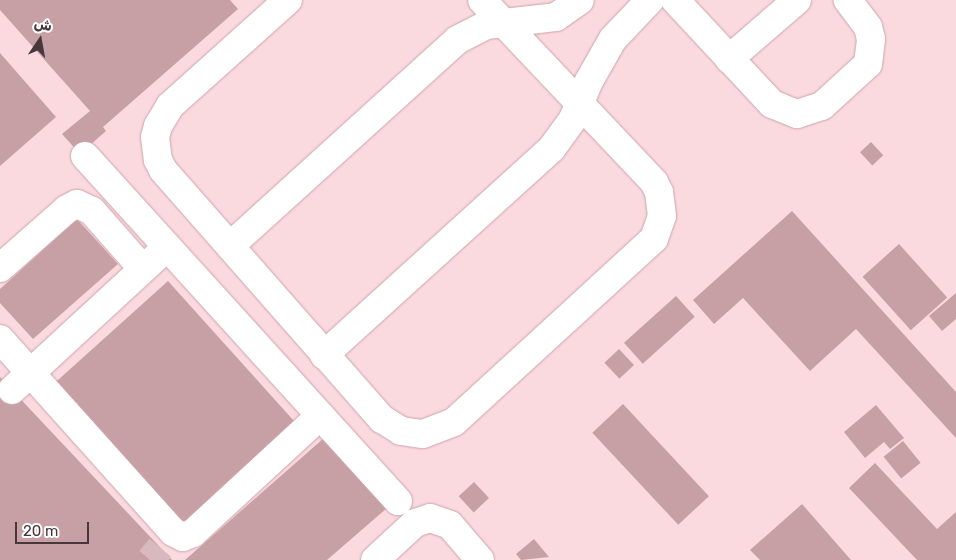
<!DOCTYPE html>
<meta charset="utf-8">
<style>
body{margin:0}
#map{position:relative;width:956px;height:560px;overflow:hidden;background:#fbdadf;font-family:Rubik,"Noto Naskh Arabic",sans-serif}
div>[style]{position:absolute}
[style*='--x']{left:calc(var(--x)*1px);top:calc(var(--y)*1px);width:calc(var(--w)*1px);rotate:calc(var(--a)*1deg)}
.building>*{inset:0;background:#c7a0a6;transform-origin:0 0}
.minor-tunnel>*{height:28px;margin-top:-14px;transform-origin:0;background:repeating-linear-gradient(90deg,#d7b9be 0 28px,transparent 0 42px)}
.roads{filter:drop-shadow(0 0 1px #cca5ab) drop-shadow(0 0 1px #cca5ab)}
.minor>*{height:28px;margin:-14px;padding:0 14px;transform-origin:14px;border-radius:14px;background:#fff}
span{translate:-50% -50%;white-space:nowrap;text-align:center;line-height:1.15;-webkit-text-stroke:4px #fff;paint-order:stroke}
.north{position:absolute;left:15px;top:15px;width:50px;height:50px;-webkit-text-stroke:4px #fff;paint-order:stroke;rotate:12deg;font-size:14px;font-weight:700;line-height:20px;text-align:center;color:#47373a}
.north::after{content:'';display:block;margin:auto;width:18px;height:22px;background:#47373a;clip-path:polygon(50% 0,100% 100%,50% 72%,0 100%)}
.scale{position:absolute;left:15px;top:522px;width:74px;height:22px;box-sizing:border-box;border:2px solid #47373a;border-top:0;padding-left:6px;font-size:15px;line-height:18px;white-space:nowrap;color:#47373a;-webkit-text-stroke:4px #fff;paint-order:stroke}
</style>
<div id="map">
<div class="building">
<div style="clip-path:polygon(0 0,230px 0,238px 9px,103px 127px,106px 131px,80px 154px,62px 134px,90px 111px,0 10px)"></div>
<div style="clip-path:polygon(0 53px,56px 117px,0 166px)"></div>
<div style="left:871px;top:142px;width:18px;height:15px;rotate:47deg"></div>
<div style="clip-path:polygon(792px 211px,956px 392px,956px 438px,856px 329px,810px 371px,743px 298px,714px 324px,693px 300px)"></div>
<div style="clip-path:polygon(77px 219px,118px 264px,33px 339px,0 303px,0 289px)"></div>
<div style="left:899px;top:244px;width:72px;height:49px;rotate:48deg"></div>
<div style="left:168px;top:281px;width:196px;height:154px;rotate:48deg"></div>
<div style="clip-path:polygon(956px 293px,956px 319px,942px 331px,929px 316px)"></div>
<div style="left:676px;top:296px;width:28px;height:70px;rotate:48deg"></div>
<div style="left:619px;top:349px;width:22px;height:20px;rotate:47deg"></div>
<div style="clip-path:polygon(0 377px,12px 390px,172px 560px,0 560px)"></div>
<div style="left:623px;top:404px;width:126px;height:42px;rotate:47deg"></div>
<div style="clip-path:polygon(876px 405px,904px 438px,890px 449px,884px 442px,865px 458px,844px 432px)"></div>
<div style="clip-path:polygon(324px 438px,387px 508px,327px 560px,185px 560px)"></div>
<div style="left:903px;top:441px;width:28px;height:25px;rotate:51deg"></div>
<div style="clip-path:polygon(875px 463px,937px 529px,956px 512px,956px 560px,917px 560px,849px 488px)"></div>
<div style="left:474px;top:482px;width:22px;height:21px;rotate:47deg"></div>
<div style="clip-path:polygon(802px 504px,851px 560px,760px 560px,750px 550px)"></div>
<div style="clip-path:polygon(534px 539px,549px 557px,521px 560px,516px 554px)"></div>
</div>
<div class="minor-tunnel">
<div style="--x:150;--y:560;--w:16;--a:-50"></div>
</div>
<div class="roads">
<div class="minor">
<div style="--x:288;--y:0;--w:159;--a:138.1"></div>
<div style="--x:170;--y:106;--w:23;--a:121"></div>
<div style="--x:158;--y:126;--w:11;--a:105"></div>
<div style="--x:155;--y:137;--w:23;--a:83"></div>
<div style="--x:158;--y:160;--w:11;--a:63"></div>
<div style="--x:163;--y:170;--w:332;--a:48.7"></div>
<div style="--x:382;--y:419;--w:22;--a:32"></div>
<div style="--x:401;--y:431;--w:22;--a:8"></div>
<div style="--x:423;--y:434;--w:33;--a:-21"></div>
<div style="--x:454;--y:422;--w:271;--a:-42.5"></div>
<div style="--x:654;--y:239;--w:24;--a:-71"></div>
<div style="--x:662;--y:216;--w:24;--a:-97"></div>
<div style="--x:659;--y:192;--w:11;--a:-117"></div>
<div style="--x:654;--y:182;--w:250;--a:-133.4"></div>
<div style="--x:675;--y:0;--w:142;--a:47"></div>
<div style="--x:772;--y:104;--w:27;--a:22"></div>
<div style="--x:797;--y:114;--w:26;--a:-18"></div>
<div style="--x:822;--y:106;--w:62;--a:-42.4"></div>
<div style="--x:868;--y:64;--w:25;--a:-83"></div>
<div style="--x:871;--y:39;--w:12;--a:-104"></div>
<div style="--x:868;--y:27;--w:34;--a:-127"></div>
<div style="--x:729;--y:59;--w:90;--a:-40.9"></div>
<div style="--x:85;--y:156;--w:466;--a:47.8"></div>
<div style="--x:230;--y:246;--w:307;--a:-42.2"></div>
<div style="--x:457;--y:40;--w:33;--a:-27"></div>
<div style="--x:486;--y:25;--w:70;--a:-6.5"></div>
<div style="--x:556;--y:17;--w:29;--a:-35"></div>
<div style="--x:0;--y:268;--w:89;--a:-41.4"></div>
<div style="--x:67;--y:209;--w:11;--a:-27"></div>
<div style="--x:77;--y:204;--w:17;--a:25"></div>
<div style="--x:92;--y:211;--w:77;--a:48.7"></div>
<div style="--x:0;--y:339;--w:259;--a:48.1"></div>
<div style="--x:173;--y:532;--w:11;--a:27"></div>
<div style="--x:183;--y:537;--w:11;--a:-22"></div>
<div style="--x:193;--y:533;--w:173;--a:-42.7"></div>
<div style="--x:324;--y:355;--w:308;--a:-42.2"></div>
<div style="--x:552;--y:148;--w:36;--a:-54"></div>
<div style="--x:573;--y:119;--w:41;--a:-67.2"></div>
<div style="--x:589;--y:81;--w:48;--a:-60.3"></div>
<div style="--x:613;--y:39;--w:54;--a:-46.5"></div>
<div style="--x:12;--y:390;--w:211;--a:-42.7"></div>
<div style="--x:375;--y:560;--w:54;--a:-42.8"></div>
<div style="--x:415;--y:523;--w:16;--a:-18"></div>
<div style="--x:430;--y:518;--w:21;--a:19"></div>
<div style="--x:450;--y:525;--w:46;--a:49.4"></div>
</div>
</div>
<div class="north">ش</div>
<div class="scale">20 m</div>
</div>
